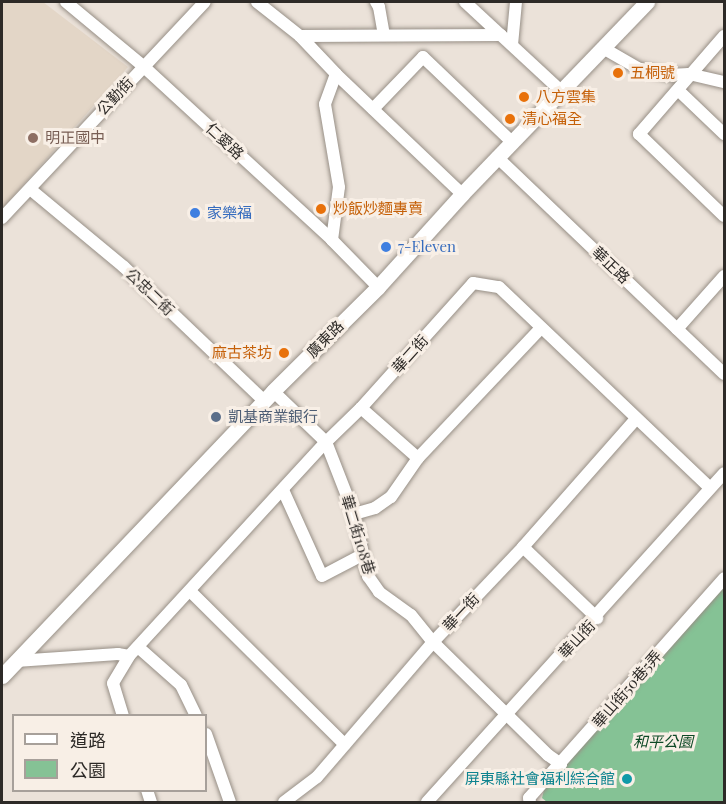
<!DOCTYPE html>
<meta charset="utf-8">
<style>
body{margin:0}
#map{position:relative;width:726px;height:804px;overflow:hidden;background:#ebe2d9;font-family:"Playfair Display","Noto Sans TC",serif}
div>[style]{position:absolute}
[style*='--x']{left:calc(var(--x)*1px);top:calc(var(--y)*1px);width:calc(var(--w)*1px);rotate:calc(var(--a)*1deg)}
.built>*{inset:0;background:#e3d6c7}
.green>*{inset:0;background:#85c295}
.roads{filter:drop-shadow(0 0 2px #978f86) drop-shadow(0 0 2px #978f86)}
.minor>*{height:12px;margin:-6px;padding:0 6px;transform-origin:6px;border-radius:6px;background:#fff}
.tertiary>*{height:15px;margin:-7.5px;padding:0 7.5px;transform-origin:7.5px;border-radius:7.5px;background:#fff}
.dots>*{width:16px;height:16px;translate:-50% -50%;box-sizing:border-box;border:3px solid #f8efe6;border-radius:50%}
span{translate:-50% -50%;white-space:nowrap;text-align:center;line-height:1.15;-webkit-text-stroke:6px #f8efe6;paint-order:stroke}
.food-label{font-size:15px;color:#c56008}
.left{translate:0 -50%;text-align:left}
.right{translate:-100% -50%;text-align:right}
.street-label{font-size:15px;color:#2d2a27}
.education-label{font-size:15px;color:#785e54}
.shop-label{font-size:15px;color:#366cbe}
.service-label{font-size:15px;color:#4e5e75}
.park-label{font-size:15px;color:#0c4925;font-style:italic}
.culture-label{font-size:15px;color:#0d838f}
.frame{position:absolute;inset:0;border:3px solid #2d2a27;pointer-events:none}
.legend{position:absolute;left:12px;top:714px;width:195px;height:78px;box-sizing:border-box;background:#f8efe6;border:2px solid #a7a09a;margin:0;padding:8px 10px;list-style:none;font-size:18px;color:#2d2a27}
.legend li{display:flex;align-items:center;gap:12px;height:30px}
.legend b{width:30px;border:2px solid #a7a09a}
</style>
<div id="map">
<div class="built">
<div style="clip-path:polygon(2px 2px,43px 2px,128px 67px,2px 209px)"></div>
</div>
<div class="green">
<div style="clip-path:polygon(724px 583px,724px 802px,547px 802px,542px 798px,545px 786px)"></div>
</div>
<div class="roads">
<div class="minor">
<div style="--x:66;--y:2;--w:100;--a:39.7"></div>
<div style="--x:143;--y:66;--w:257;--a:42.6"></div>
<div style="--x:332;--y:240;--w:66;--a:45.6"></div>
<div style="--x:257;--y:2;--w:55;--a:38.3"></div>
<div style="--x:300;--y:36;--w:52;--a:46.5"></div>
<div style="--x:336;--y:74;--w:174;--a:43.6"></div>
<div style="--x:376;--y:2;--w:6;--a:59"></div>
<div style="--x:379;--y:7;--w:28;--a:80"></div>
<div style="--x:465;--y:2;--w:131;--a:42.8"></div>
<div style="--x:300;--y:36;--w:201;--a:-0.3"></div>
<div style="--x:724;--y:36;--w:130;--a:130.9"></div>
<div style="--x:639;--y:134;--w:118;--a:44"></div>
<div style="--x:512;--y:45;--w:43;--a:-84.7"></div>
<div style="--x:603;--y:48;--w:39;--a:30"></div>
<div style="--x:637;--y:68;--w:33;--a:12"></div>
<div style="--x:669;--y:75;--w:20;--a:-3"></div>
<div style="--x:689;--y:74;--w:36;--a:13"></div>
<div style="--x:678;--y:90;--w:64;--a:43.7"></div>
<div style="--x:373;--y:109;--w:72;--a:-46.1"></div>
<div style="--x:423;--y:57;--w:123;--a:43.7"></div>
<div style="--x:497;--y:157;--w:314;--a:43.7"></div>
<div style="--x:30;--y:189;--w:122;--a:39.7"></div>
<div style="--x:124;--y:267;--w:194;--a:43.7"></div>
<div style="--x:2;--y:218;--w:296;--a:-46.8"></div>
<div style="--x:332;--y:240;--w:53;--a:-82.5"></div>
<div style="--x:339;--y:187;--w:84;--a:-99.6"></div>
<div style="--x:325;--y:104;--w:32;--a:-70"></div>
<div style="--x:677;--y:329;--w:71;--a:-48.4"></div>
<div style="--x:273;--y:391;--w:74;--a:43.9"></div>
<div style="--x:326;--y:442;--w:77;--a:68.7"></div>
<div style="--x:354;--y:514;--w:64;--a:77.3"></div>
<div style="--x:368;--y:576;--w:19;--a:55"></div>
<div style="--x:379;--y:592;--w:39;--a:36"></div>
<div style="--x:411;--y:615;--w:35;--a:51"></div>
<div style="--x:433;--y:642;--w:161;--a:44.5"></div>
<div style="--x:548;--y:755;--w:16;--a:35"></div>
<div style="--x:361;--y:408;--w:76;--a:41.3"></div>
<div style="--x:283;--y:490;--w:94;--a:65.6"></div>
<div style="--x:322;--y:576;--w:45;--a:-27.7"></div>
<div style="--x:354;--y:514;--w:22;--a:-16"></div>
<div style="--x:375;--y:508;--w:19;--a:-35"></div>
<div style="--x:391;--y:497;--w:47;--a:-55.3"></div>
<div style="--x:418;--y:458;--w:179;--a:-46.6"></div>
<div style="--x:523;--y:547;--w:103;--a:43.8"></div>
<div style="--x:190;--y:591;--w:218;--a:44.8"></div>
<div style="--x:138;--y:647;--w:57;--a:41.5"></div>
<div style="--x:181;--y:685;--w:34;--a:64"></div>
<div style="--x:16;--y:661;--w:102;--a:-3.9"></div>
<div style="--x:118;--y:654;--w:11;--a:10"></div>
<div style="--x:123;--y:716;--w:34;--a:-107"></div>
<div style="--x:113;--y:683;--w:31;--a:-59"></div>
<div style="--x:129;--y:656;--w:291;--a:-47.4"></div>
<div style="--x:326;--y:442;--w:49;--a:-44.2"></div>
<div style="--x:361;--y:408;--w:168;--a:-48.1"></div>
<div style="--x:473;--y:283;--w:26;--a:9"></div>
<div style="--x:499;--y:287;--w:291;--a:43.6"></div>
<div style="--x:206;--y:734;--w:72;--a:70.6"></div>
<div style="--x:147;--y:790;--w:13;--a:72"></div>
<div style="--x:284;--y:802;--w:41;--a:-37.1"></div>
<div style="--x:317;--y:777;--w:178;--a:-49.3"></div>
<div style="--x:433;--y:642;--w:131;--a:-46.5"></div>
<div style="--x:523;--y:547;--w:171;--a:-48.6"></div>
<div style="--x:427;--y:802;--w:443;--a:-47.9"></div>
<div style="--x:530;--y:802;--w:4;--a:-104"></div>
<div style="--x:529;--y:798;--w:294;--a:-48.4"></div>
</div>
<div class="tertiary">
<div style="--x:2;--y:676;--w:393;--a:-46.4"></div>
<div style="--x:273;--y:391;--w:148;--a:-44.7"></div>
<div style="--x:378;--y:287;--w:125;--a:-47.9"></div>
<div style="--x:462;--y:194;--w:267;--a:-46.1"></div>
</div>
</div>
<div class="dots">
<div style="left:618px;top:73px;background:#e8710a"></div>
<div style="left:524px;top:97px;background:#e8710a"></div>
<div style="left:510px;top:119px;background:#e8710a"></div>
<div style="left:33px;top:138px;background:#8d6e63"></div>
<div style="left:321px;top:209px;background:#e8710a"></div>
<div style="left:195px;top:213px;background:#3f7fe0"></div>
<div style="left:386px;top:247px;background:#3f7fe0"></div>
<div style="left:284px;top:353px;background:#e8710a"></div>
<div style="left:216px;top:417px;background:#5c6f8a"></div>
<div style="left:627px;top:779px;background:#0f9aa8"></div>
</div>
<div class="food-label">
<span class="left" style="left:630px;top:73px">五桐號</span>
<span class="left" style="left:536px;top:97px">八方雲集</span>
<span class="left" style="left:522px;top:119px">清心福全</span>
<span class="left" style="left:333px;top:209px">炒飯炒麵專賣</span>
<span class="right" style="left:272px;top:353px">麻古茶坊</span>
</div>
<div class="street-label">
<span style="left:115px;top:96px;rotate:-47deg">公勤街</span>
<span style="left:225px;top:141px;rotate:43deg">仁愛路</span>
<span style="left:611px;top:265px;rotate:44deg">華正路</span>
<span style="left:150px;top:292px;rotate:44deg">公忠二街</span>
<span style="left:325px;top:339px;rotate:-45deg">廣東路</span>
<span style="left:410px;top:354px;rotate:-48deg">華二街</span>
<span style="left:358px;top:535px;rotate:73deg">華二街108巷</span>
<span style="left:461px;top:612px;rotate:-47deg">華一街</span>
<span style="left:577px;top:639px;rotate:-47deg">華山街</span>
<span style="left:627px;top:689px;rotate:-49deg">華山街50巷5弄</span>
</div>
<div class="education-label">
<span class="left" style="left:45px;top:138px">明正國中</span>
</div>
<div class="shop-label">
<span class="left" style="left:207px;top:213px">家樂福</span>
<span class="left" style="left:398px;top:247px">7-Eleven</span>
</div>
<div class="service-label">
<span class="left" style="left:228px;top:417px">凱基商業銀行</span>
</div>
<div class="park-label">
<span style="left:663px;top:742px">和平公園</span>
</div>
<div class="culture-label">
<span class="right" style="left:615px;top:779px">屏東縣社會福利綜合館</span>
</div>
<div class="frame"></div>
<ul class="legend">
<li><b style="height:8px;background:#fff"></b>道路</li>
<li><b style="height:16px;background:#85c295"></b>公園</li>
</ul>
</div>
